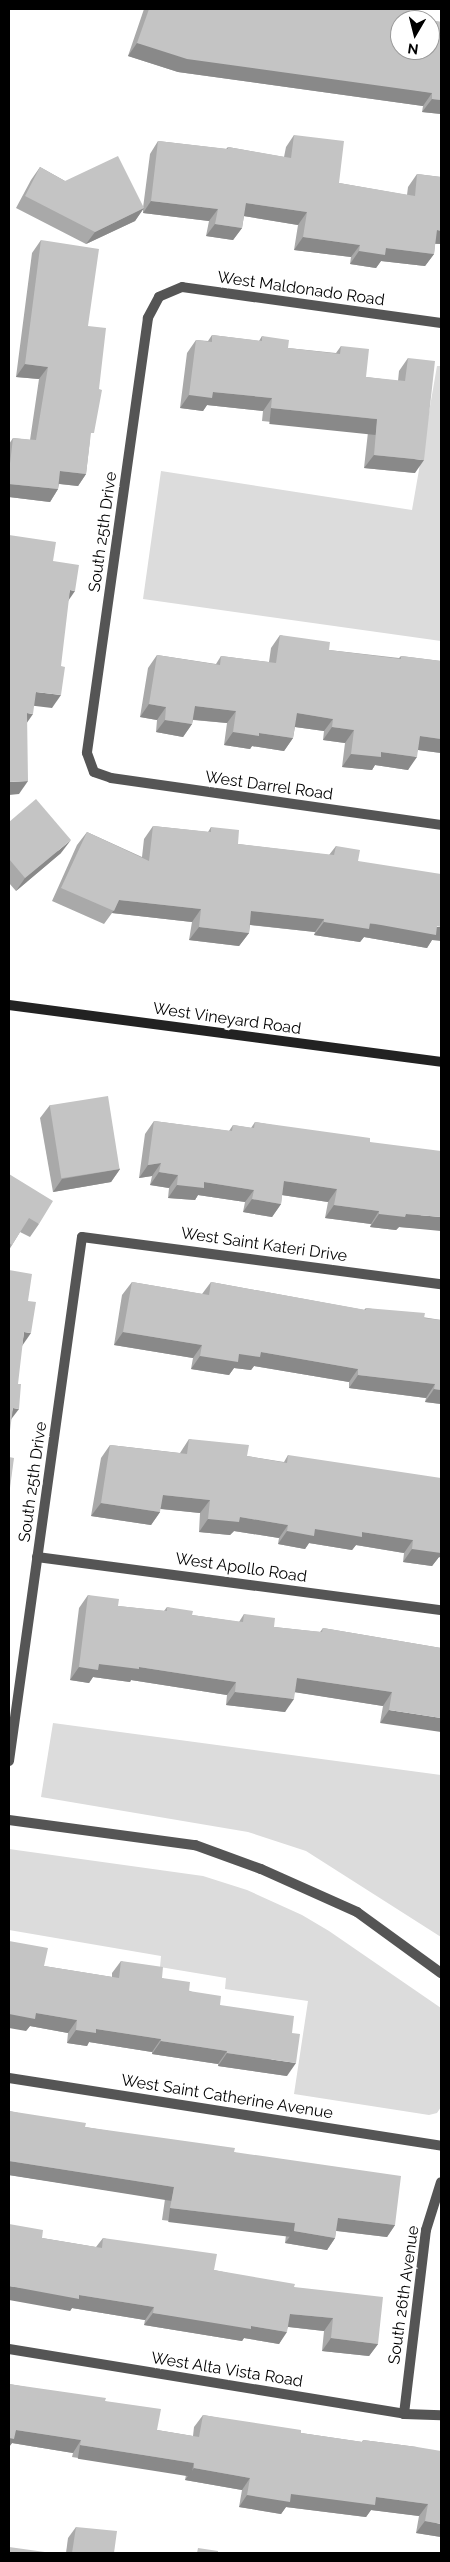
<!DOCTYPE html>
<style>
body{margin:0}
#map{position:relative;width:450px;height:2562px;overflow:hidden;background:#fff;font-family:Raleway,sans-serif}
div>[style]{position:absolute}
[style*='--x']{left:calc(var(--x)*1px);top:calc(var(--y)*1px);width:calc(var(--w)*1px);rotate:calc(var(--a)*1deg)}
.green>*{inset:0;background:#dcdcdc}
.street>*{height:10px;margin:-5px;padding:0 5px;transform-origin:5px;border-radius:5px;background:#555}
.secondary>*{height:10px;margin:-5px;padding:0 5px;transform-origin:5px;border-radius:5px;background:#222}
.wall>*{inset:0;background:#a9a9a9}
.shaded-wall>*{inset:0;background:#898989;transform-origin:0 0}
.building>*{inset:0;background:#c4c4c4;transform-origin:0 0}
span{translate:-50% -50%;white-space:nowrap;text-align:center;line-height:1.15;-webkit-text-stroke:5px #fff;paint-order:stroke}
.street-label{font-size:16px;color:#000}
.frame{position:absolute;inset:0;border:10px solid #000;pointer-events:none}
.north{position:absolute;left:390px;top:10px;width:50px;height:50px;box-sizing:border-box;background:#fff;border:1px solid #999;border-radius:50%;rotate:188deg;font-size:14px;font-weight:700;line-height:20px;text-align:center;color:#000}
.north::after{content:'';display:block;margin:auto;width:18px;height:22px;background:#000;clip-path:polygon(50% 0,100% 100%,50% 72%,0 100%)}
</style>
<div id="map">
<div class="green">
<div style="clip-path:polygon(437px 366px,441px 366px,441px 641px,143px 599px,161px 471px,412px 510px)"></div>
<div style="clip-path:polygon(53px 1723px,441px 1775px,441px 1937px,306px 1851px,248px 1832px,41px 1797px)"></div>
<div style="clip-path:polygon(9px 1849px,203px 1876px,247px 1890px,302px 1915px,329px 1931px,441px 2008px,441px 2107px,437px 2113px,429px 2115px,294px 2094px,308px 2001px,225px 1989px,226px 1978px,160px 1967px,161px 1956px,9px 1930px)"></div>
</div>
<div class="street">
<div style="--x:441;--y:323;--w:261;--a:-172.1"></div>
<div style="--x:182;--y:287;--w:25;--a:157"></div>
<div style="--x:159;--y:297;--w:24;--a:118"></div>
<div style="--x:148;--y:318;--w:439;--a:98"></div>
<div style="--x:87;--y:753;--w:20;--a:70"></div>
<div style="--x:94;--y:772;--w:18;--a:19"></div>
<div style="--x:111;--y:778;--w:333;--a:8.1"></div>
<div style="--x:37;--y:1557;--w:407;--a:7.5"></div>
<div style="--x:9;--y:1761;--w:529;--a:-82.07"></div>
<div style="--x:82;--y:1237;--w:362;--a:7.5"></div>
<div style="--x:9;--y:1820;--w:188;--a:7.7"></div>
<div style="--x:195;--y:1845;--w:70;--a:20"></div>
<div style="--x:261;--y:1869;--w:105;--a:24.1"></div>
<div style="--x:357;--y:1912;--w:104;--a:36"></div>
<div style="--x:9;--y:2078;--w:437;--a:8.9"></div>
<div style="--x:9;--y:2349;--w:400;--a:9.3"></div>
<div style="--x:404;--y:2414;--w:37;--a:2"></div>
<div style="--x:404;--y:2414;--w:185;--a:-83.2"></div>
<div style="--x:426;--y:2230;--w:50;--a:-72.6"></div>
</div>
<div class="secondary">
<div style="--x:9;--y:1005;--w:436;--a:7.5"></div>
</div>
<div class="wall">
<div style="clip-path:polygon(144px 9px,403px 9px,409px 18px,441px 22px,441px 114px,422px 112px,423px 106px,178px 72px,128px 56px)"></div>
<div style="clip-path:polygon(294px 135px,339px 183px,407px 195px,408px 187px,417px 174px,441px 177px,441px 244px,435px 244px,434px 254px,425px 266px,381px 261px,376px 268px,350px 264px,351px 257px,294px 250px,298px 225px,244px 216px,242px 228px,233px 240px,206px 236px,209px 221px,143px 213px,143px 209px,135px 221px,86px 244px,16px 208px,31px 180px,40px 167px,65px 181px,143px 208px,150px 154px,158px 141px,226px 149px,228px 147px,284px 157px,286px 147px)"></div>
<div style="clip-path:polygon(41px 240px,88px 326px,90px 439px,86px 474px,78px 486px,59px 484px,58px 489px,50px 502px,9px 497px,9px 444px,13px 438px,30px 440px,39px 379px,16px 377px,32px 253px)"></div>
<div style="clip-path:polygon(212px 335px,259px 341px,262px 336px,288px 348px,336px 353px,341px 346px,366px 377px,398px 381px,399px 371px,408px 358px,415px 473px,364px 468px,368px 432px,262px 421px,263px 411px,207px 405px,203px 411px,180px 408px,187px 353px,196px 340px,208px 341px)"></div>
<div style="clip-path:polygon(280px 635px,329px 650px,399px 658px,401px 656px,441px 661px,441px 753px,418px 750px,408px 770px,375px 765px,372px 770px,342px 767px,345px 743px,323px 740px,324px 731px,295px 727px,293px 738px,284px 751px,252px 746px,250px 749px,224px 745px,227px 723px,193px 720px,192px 724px,183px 737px,156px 732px,157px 720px,140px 717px,148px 668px,157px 655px,216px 664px,221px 656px,269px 662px,271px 648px)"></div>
<div style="clip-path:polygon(9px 822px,61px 853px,16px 891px,9px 883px)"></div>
<div style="clip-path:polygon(153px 826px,208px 832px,211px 827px,238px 844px,329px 855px,336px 846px,358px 861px,432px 940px,427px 948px,364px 937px,360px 942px,314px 935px,315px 932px,250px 925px,249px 933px,239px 946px,189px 940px,192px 922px,112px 913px,104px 924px,52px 901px,77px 845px,87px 832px,142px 857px,144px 839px)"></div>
<div style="clip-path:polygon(50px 1105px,120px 1169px,111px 1182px,53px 1192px,40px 1118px)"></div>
<div style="clip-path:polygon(154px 1121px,229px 1131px,233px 1125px,251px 1128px,255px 1122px,370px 1142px,430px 1229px,399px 1227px,396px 1230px,370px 1227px,371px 1224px,325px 1218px,328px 1202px,282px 1195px,281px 1204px,272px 1217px,243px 1212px,245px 1202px,198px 1195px,195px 1200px,168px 1198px,169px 1188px,150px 1185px,152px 1176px,139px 1178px,145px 1134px)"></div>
<div style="clip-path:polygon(9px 1174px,39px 1224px,30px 1237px,20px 1232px,9px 1250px)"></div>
<div style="clip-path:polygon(132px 1282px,202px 1294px,211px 1282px,364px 1310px,366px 1308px,441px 1320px,441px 1404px,425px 1402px,426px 1398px,349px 1388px,349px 1382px,254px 1366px,251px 1370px,234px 1368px,229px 1375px,191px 1369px,193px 1358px,114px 1345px,122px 1295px)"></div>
<div style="clip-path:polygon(189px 1439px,247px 1456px,284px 1462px,288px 1455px,439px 1557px,432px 1566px,403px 1562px,404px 1553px,356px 1545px,352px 1550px,309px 1543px,305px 1549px,278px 1544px,279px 1538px,234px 1531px,230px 1535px,199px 1532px,200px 1513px,160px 1509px,160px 1512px,151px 1525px,91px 1516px,101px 1458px,110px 1445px,180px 1453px)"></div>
<div style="clip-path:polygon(88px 1595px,118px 1606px,164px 1611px,167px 1607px,192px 1615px,239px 1622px,244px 1614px,274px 1627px,320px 1632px,323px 1628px,441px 1648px,380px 1723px,383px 1706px,295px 1692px,285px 1712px,226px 1705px,227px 1695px,131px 1680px,130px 1682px,93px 1677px,89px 1683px,70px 1680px,79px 1608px)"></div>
<div style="clip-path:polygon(121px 1961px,162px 1978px,220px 2005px,287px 2076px,218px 2066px,218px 2064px,152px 2054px,152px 2052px,89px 2042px,87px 2046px,67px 2043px,68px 2033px,30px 2026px,26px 2031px,44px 1966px,112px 1977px,112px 1973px)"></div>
<div style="clip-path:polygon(9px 2111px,85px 2127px,234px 2152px,395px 2225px,387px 2237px,336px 2231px,335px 2238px,327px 2250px,285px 2243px,286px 2235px,162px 2220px,165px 2199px,9px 2175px)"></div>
<div style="clip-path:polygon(42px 2238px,96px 2247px,103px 2238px,214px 2270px,294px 2287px,378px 2344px,369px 2356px,322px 2351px,324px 2331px,288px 2327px,279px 2344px,244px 2338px,242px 2341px,144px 2325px,145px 2320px,72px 2308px,70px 2311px)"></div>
<div style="clip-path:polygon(9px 2384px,105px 2401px,157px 2430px,193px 2436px,194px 2427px,203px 2415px,301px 2433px,362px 2442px,363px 2440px,417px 2447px,441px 2537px,416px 2533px,419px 2516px,371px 2510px,366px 2517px,286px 2507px,281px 2514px,239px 2507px,242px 2490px,185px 2480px,186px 2475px,72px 2457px,73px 2453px,12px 2443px,9px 2447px)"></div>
<div style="clip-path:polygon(76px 2527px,114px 2553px,66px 2553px,68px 2538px)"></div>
</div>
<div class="shaded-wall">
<div style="clip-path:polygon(137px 43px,432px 93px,423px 106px,178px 72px,128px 56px)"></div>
<div style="clip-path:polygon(432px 99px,441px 100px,441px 114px,422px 112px)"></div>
<div style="clip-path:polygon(151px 201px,218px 209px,209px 221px,143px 213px)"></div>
<div style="clip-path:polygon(246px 203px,307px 212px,298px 225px,237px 215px)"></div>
<div style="clip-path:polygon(144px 208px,135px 221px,86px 244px,95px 232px)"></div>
<div style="clip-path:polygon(215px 224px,242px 228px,233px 240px,206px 236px)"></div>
<div style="clip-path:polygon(437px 230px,441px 231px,441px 244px,428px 243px)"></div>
<div style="clip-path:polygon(303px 237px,360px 245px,351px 257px,294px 250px)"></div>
<div style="clip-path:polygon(386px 248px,434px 254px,425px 266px,381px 261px,376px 268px,350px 264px,359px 251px)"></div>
<div style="clip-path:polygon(25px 364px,48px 367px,39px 379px,16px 377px)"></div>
<div style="clip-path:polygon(213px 392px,272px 398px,263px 411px,207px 405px,203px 411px,180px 408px,189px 395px)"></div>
<div style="left:271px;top:408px;width:107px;height:16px;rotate:6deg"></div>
<div style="clip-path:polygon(374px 455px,424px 460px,415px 473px,364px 468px)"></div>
<div style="clip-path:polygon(60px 471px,86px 474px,78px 486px,52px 483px)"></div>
<div style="clip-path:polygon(9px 484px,58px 489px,50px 502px,9px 497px)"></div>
<div style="clip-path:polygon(70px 590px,75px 591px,66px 604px)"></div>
<div style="clip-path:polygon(36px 692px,61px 695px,52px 708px,27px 705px)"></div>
<div style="clip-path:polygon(149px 704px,166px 707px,157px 720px,140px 717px)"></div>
<div style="clip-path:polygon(195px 706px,236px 711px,227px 723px,186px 719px)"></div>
<div style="clip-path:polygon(27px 713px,33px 714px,24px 727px)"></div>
<div style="clip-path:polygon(297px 713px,333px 719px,324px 731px,288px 726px)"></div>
<div style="clip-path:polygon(165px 720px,192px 724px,183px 737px,156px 732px)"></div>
<div style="clip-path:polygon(332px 727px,354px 730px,345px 743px,323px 740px)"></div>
<div style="clip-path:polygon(233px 732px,259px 733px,293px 738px,284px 751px,252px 746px,250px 749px,224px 745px)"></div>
<div style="clip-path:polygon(420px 736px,441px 739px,441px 753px,411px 749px)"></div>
<div style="clip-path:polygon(381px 752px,417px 757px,408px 770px,375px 765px,372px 770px,342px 767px,351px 754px)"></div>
<div style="clip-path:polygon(28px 781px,19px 794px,9px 795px,9px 782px)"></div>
<div style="clip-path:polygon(71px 840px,61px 853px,16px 891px,25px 878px)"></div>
<div style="clip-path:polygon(119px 900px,201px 909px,192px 922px,112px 913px)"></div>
<div style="clip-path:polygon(251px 911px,324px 919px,315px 932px,242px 924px)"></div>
<div style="clip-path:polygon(324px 922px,441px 927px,441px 941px,432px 940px,427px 948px,364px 937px,360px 942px,314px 935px)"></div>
<div style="clip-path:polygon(199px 927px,249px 933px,239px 946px,189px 940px)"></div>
<div style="clip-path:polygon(161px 1163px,152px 1176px,139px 1178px,148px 1165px)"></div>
<div style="clip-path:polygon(120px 1169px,111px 1182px,53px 1192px,62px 1179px)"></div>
<div style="clip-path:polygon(159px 1172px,178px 1175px,169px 1188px,150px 1185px)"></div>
<div style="clip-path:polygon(284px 1181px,337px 1189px,328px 1202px,275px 1194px)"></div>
<div style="clip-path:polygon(204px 1182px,254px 1190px,245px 1202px,198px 1195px,195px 1200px,168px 1198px,177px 1185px)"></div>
<div style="clip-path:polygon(252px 1199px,281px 1204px,272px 1217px,243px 1212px)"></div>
<div style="clip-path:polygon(334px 1205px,379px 1211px,371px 1224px,325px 1218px)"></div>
<div style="clip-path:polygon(379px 1214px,406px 1214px,441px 1217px,441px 1231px,399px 1227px,396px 1230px,370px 1227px)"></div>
<div style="clip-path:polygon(24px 1332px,31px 1333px,22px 1346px)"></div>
<div style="clip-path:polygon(123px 1332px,202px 1345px,193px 1358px,114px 1345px)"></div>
<div style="clip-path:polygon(261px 1352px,358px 1369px,349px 1382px,254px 1366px,251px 1370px,234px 1368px,229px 1375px,191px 1369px,200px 1356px,239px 1354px)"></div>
<div style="clip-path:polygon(358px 1375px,435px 1384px,426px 1398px,349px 1388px)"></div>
<div style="clip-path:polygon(434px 1389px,441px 1390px,441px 1404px,425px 1402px)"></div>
<div style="clip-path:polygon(13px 1408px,19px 1409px,9px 1422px)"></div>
<div style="clip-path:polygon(163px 1495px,210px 1500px,200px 1513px,153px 1508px)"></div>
<div style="clip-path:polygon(101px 1503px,160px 1512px,151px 1525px,91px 1516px)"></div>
<div style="clip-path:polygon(240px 1517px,288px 1525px,279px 1538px,234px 1531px,230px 1535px,199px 1532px,208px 1519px)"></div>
<div style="clip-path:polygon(315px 1529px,362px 1532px,413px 1540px,404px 1553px,356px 1545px,352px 1550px,309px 1543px,305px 1549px,278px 1544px,287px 1531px)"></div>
<div style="clip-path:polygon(441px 1547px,441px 1558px,439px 1557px,432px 1566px,403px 1562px,412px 1549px)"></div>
<div style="clip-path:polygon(99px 1664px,139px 1667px,236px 1682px,227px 1695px,131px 1680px,130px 1682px,93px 1677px,89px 1683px,70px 1680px,79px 1667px)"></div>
<div style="clip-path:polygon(297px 1678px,392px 1692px,383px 1706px,287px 1691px)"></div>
<div style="clip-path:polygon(235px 1692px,294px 1699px,285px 1712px,226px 1705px)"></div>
<div style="clip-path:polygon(389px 1710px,441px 1718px,441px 1732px,380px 1723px)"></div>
<div style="clip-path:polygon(36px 2013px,77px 2020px,68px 2033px,30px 2026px,26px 2031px,9px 2028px,9px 2014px)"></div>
<div style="clip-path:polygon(96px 2029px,161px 2039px,152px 2052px,89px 2042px,87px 2046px,67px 2043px,76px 2030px)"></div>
<div style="clip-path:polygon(161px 2041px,227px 2051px,218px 2064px,152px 2054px)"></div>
<div style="clip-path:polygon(227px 2053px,296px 2063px,287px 2076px,218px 2066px)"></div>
<div style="left:9px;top:2161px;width:167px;height:14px;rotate:9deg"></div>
<div style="left:170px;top:2208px;width:126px;height:14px;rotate:7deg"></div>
<div style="clip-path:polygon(338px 2218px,395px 2225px,387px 2237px,330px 2230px)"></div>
<div style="clip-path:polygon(294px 2231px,335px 2238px,327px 2250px,285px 2243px)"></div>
<div style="clip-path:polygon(9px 2286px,79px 2295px,154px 2307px,145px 2320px,72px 2308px,70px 2311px,9px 2300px)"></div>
<div style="clip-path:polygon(153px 2313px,251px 2326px,287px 2332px,279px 2344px,244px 2338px,242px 2341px,144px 2325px)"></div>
<div style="clip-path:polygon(290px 2314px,333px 2318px,324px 2331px,281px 2326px)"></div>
<div style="clip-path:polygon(331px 2338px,378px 2344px,369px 2356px,322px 2351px)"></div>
<div style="clip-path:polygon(16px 2430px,81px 2440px,73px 2453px,12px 2443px,9px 2447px,9px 2438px)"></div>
<div style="left:80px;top:2445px;width:115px;height:14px;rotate:9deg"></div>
<div style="clip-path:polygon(194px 2468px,250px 2478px,242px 2490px,185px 2480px)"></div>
<div style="clip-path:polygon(291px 2494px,376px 2497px,428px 2504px,419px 2516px,371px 2510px,366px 2517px,286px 2507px,281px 2514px,239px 2507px,247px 2495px)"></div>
<div style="clip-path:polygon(425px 2521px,441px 2524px,441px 2537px,416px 2533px)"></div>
</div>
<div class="building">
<div style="clip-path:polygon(149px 9px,403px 9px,410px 10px,409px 18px,427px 20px,400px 20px,400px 50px,430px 50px,430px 20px,441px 22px,441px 100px,432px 99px,432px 93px,187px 59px,137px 43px)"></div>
<div style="clip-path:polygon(294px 135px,344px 141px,339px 183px,415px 196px,417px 174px,441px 177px,441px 231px,437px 230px,434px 254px,386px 248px,385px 255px,359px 251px,360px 245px,303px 237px,307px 212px,246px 203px,242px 228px,215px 224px,218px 209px,151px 201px,158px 141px,228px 149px,228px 147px,291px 158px)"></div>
<div style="clip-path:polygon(118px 156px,144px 208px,95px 232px,25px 196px,40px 167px,65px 181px)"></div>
<div style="clip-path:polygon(41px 240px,99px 249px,88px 326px,106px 328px,99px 389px,102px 390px,94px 433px,91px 433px,86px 474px,60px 471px,58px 489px,9px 484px,9px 472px,13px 438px,36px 440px,48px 367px,25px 364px)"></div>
<div style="clip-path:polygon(212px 335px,262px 341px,262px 336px,289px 340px,288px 348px,340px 354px,341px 346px,369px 349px,366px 377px,405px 381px,408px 358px,435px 361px,424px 460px,374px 455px,377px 419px,271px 408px,272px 398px,213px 392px,212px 398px,189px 395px,196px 340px,212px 342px)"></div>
<div style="clip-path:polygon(9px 535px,56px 542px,53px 561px,79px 565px,75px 591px,70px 590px,61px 666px,65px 667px,61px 695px,36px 692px,33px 714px,27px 713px,28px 781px,9px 782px)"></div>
<div style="clip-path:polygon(280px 635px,330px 642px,329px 650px,401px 659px,401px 656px,441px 661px,441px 739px,420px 736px,417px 757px,381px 752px,381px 757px,351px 754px,354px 730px,332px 727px,333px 719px,297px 713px,293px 738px,259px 733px,259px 736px,233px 732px,236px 711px,195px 706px,192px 724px,165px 720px,166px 707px,149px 704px,157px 655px,220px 665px,221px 656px,276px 663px)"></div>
<div style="clip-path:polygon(36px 799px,71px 840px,25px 878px,9px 859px,9px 822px)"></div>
<div style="clip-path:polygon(153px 826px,211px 832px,211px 827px,239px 830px,238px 844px,334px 855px,336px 846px,360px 850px,358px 861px,441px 874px,441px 927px,437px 926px,436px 935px,370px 923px,369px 929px,324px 922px,324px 919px,251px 911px,249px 933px,199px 927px,201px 909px,119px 900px,114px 911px,61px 888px,87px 832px,149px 861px)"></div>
<div style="left:108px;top:1096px;width:74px;height:59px;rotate:81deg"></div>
<div style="clip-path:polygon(154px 1121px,232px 1131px,233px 1125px,254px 1128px,255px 1122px,370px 1138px,370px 1142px,441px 1151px,441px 1217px,406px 1214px,405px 1217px,379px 1214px,379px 1211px,334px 1205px,337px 1189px,284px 1181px,281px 1204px,252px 1199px,254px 1190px,204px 1182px,204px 1188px,177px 1185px,178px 1175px,159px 1172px,161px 1163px,148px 1165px)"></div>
<div style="clip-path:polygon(9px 1174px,53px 1201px,39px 1224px,29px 1218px,12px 1245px,9px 1243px)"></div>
<div style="clip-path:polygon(9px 1270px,32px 1274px,28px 1301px,36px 1302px,31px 1333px,24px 1332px,18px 1384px,21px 1384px,19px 1409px,13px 1408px,9px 1438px)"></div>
<div style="clip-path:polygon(132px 1282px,209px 1295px,211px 1282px,366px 1310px,366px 1308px,425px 1313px,424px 1318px,441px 1320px,441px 1390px,434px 1389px,435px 1384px,358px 1375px,358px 1369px,261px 1352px,260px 1357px,239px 1354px,238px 1362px,200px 1356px,202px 1345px,123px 1332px)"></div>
<div style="clip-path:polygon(189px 1439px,249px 1445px,247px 1456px,287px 1463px,288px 1455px,441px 1478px,441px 1553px,412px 1549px,413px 1540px,362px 1532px,362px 1537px,315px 1529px,314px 1536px,287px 1531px,288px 1525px,240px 1517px,239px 1522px,208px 1519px,210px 1500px,163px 1495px,160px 1512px,101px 1503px,110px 1445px,187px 1454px)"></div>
<div style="clip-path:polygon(9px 1457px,14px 1458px,10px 1488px,9px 1488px)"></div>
<div style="clip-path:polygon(88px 1595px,119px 1599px,118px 1606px,167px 1611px,167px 1607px,193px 1611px,192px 1615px,243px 1622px,244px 1614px,275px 1618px,274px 1627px,322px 1632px,323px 1628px,441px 1648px,441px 1718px,389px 1710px,392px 1692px,297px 1678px,294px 1699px,235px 1692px,236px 1682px,139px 1667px,139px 1669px,99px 1664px,98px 1670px,79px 1667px)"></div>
<div style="clip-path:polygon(9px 1941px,48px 1948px,44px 1966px,119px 1978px,121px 1961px,163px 1967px,162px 1978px,190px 1982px,189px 1991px,221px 1996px,220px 2005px,294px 2016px,292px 2033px,300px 2034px,296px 2063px,227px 2053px,227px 2051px,161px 2041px,161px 2039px,96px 2029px,96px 2033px,76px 2030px,77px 2020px,36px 2013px,35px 2019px,9px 2014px)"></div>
<div style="clip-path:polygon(9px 2111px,86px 2123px,85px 2127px,235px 2148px,234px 2152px,401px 2176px,395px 2225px,338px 2218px,335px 2238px,294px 2231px,295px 2223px,170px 2208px,174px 2187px,9px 2161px)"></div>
<div style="clip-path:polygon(9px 2224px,43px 2230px,42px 2238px,102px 2248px,103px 2238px,217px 2254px,214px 2270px,295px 2284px,294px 2287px,383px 2297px,378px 2344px,331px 2338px,333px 2318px,290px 2314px,287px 2332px,251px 2326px,251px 2329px,153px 2313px,154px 2307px,79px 2295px,79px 2299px,9px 2286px)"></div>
<div style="clip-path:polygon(9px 2384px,106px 2398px,105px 2401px,161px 2409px,157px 2430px,199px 2437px,203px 2415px,301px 2430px,301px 2433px,363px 2442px,363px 2440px,417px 2447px,441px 2451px,441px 2524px,425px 2521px,428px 2504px,376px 2497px,375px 2505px,291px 2494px,290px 2502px,247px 2495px,250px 2478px,194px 2468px,194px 2463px,80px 2445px,81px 2440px,16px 2430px,14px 2439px,9px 2438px)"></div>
<div style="clip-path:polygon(76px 2527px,117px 2531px,114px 2553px,72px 2553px)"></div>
<div style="clip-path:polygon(9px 2547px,52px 2553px,9px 2553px)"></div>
<div style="clip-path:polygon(198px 2548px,218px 2551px,218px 2553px,197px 2553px)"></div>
</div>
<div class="street-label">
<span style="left:301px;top:289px;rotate:8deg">West Maldonado Road</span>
<span style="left:103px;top:532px;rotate:-82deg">South 25th Drive</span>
<span style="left:269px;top:786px;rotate:8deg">West Darrel Road</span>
<span style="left:227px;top:1019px;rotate:8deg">West Vineyard Road</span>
<span style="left:264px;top:1245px;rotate:8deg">West Saint Kateri Drive</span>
<span style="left:33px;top:1482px;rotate:-82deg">South 25th Drive</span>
<span style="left:241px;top:1568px;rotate:8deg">West Apollo Road</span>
<span style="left:227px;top:2097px;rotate:9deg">West Saint Catherine Avenue</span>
<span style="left:404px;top:2295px;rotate:-82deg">South 26th Avenue</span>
<span style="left:227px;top:2370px;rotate:9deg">West Alta Vista Road</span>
</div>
<div class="frame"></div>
<div class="north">N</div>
</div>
